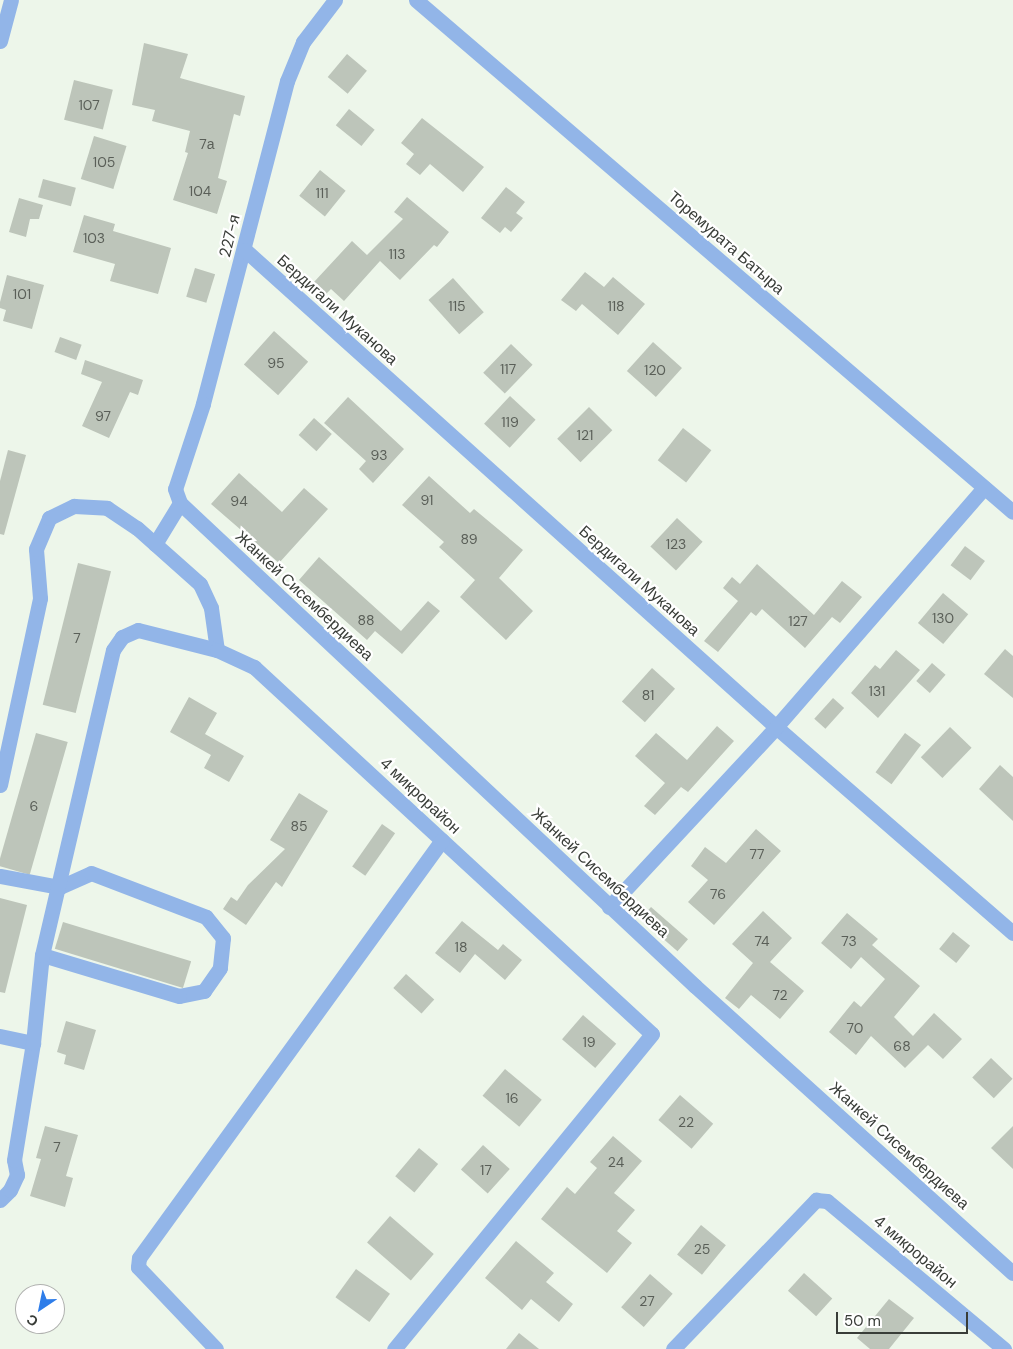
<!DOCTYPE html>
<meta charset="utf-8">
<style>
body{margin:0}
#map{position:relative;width:1013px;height:1349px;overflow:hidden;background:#edf6ea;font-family:"DM Sans",sans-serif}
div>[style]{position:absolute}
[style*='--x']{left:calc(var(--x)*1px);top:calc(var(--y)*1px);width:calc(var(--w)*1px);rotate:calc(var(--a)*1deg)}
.building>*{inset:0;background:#bdc5ba;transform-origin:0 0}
.minor>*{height:15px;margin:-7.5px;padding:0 7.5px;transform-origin:7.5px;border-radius:7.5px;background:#92b5e8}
span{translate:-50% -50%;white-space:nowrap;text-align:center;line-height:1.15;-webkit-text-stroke:4.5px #fff;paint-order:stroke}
.number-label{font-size:14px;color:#5a5f58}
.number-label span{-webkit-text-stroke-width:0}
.street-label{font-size:16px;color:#393d38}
.north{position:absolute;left:15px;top:1284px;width:50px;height:50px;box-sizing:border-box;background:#fff;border:1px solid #b0b1af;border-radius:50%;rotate:214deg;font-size:14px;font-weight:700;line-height:20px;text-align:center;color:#393d38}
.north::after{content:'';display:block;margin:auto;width:18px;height:22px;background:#2e7de9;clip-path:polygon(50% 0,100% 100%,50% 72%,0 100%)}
.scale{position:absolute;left:836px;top:1312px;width:132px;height:22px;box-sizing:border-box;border:2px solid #393d38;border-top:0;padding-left:6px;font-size:15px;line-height:18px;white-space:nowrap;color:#393d38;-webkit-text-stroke:4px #fff;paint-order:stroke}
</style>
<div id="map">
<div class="building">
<div style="clip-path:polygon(144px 43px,188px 54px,180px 78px,245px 96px,240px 116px,234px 114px,218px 178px,227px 181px,217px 214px,173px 200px,188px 153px,185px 152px,190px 131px,152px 121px,155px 110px,132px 105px)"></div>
<div style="left:347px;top:54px;width:26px;height:30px;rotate:40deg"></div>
<div style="left:74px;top:80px;width:40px;height:41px;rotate:14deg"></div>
<div style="left:349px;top:109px;width:33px;height:21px;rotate:39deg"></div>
<div style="clip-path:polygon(422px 118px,484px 167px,463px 192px,430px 164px,420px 175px,406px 164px,414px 154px,401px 143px)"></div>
<div style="left:94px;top:136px;width:34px;height:45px;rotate:17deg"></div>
<div style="left:320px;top:170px;width:33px;height:33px;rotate:39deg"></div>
<div style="left:43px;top:179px;width:34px;height:19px;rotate:15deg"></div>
<div style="clip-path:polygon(506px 187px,525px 202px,516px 213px,523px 218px,511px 232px,505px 227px,500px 233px,481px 218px)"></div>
<div style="clip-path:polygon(407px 197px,449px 232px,437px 247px,434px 245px,400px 280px,380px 261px,344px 301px,331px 289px,326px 294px,314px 282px,352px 241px,367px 255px,403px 219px,394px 212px)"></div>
<div style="clip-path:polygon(19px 198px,43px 205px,39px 219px,30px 219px,26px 237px,9px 232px)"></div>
<div style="clip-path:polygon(84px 215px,115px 224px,113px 231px,171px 248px,158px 294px,110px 281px,115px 264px,73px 252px)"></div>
<div style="left:195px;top:268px;width:21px;height:30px;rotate:17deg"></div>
<div style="clip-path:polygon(585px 272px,604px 287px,613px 277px,645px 304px,618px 335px,582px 304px,576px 311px,561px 300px)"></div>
<div style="clip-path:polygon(7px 275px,44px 285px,32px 329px,3px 321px,6px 310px,0 308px,0 302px)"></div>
<div style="left:453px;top:278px;width:46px;height:33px;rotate:48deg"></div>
<div style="left:274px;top:331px;width:46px;height:45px;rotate:42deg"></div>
<div style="left:60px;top:337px;width:23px;height:16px;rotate:20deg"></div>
<div style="left:653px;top:342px;width:39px;height:39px;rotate:42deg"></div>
<div style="left:511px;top:344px;width:30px;height:40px;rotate:44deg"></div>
<div style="clip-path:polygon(85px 360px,143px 380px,138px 395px,130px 392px,109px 438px,82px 426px,102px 382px,81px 374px)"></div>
<div style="left:510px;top:396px;width:35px;height:38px;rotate:43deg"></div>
<div style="clip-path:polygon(348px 397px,404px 449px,373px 483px,359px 469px,366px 461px,324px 423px)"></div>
<div style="left:589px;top:407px;width:33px;height:45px;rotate:45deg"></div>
<div style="left:314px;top:418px;width:24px;height:23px;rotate:42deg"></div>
<div style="left:683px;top:428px;width:36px;height:41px;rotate:38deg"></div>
<div style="clip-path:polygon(8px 450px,26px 455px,4px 535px,0 534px,0 481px)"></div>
<div style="clip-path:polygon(239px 473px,282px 512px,304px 488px,328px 509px,279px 563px,211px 504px)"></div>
<div style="clip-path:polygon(429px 476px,470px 513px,474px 509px,523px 550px,499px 578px,533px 611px,506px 640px,460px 597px,475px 580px,439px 547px,444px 542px,402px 505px)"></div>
<div style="left:677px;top:518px;width:35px;height:39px;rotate:43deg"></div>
<div style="left:965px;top:546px;width:25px;height:24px;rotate:37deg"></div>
<div style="clip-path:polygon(319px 557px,401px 631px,428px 601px,440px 611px,402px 654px,375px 631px,367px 640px,299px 580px)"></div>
<div style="left:78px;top:563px;width:34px;height:146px;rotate:14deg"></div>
<div style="clip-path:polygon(757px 564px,814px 615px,842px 581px,862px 597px,840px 623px,832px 617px,805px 648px,762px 609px,756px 616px,751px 612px,718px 652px,704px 641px,738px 601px,723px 588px,732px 577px,740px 584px)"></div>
<div style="left:943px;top:593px;width:33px;height:39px;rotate:40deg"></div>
<div style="clip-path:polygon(1005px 649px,1013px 656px,1013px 698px,984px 674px)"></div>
<div style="clip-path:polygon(896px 650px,920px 670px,878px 718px,851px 693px,875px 665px,880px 669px)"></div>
<div style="left:932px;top:663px;width:18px;height:24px;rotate:41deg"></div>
<div style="left:652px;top:668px;width:31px;height:45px;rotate:42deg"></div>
<div style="clip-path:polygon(189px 697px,217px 713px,205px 734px,244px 756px,229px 782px,204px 768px,211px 755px,170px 732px)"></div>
<div style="left:833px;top:698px;width:15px;height:28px;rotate:42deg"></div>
<div style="clip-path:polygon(717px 726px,734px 741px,688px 792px,681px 787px,655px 815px,644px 806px,665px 783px,635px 756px,656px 733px,687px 760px)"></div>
<div style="left:950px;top:727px;width:30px;height:42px;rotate:44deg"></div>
<div style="left:36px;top:733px;width:33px;height:138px;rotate:16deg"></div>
<div style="left:905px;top:733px;width:20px;height:49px;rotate:37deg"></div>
<div style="clip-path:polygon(1000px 765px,1013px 777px,1013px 821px,979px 789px)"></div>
<div style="clip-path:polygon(299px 793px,328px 811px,282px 887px,276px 882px,246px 925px,223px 909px,231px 897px,237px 901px,248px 885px,285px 849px,270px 840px)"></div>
<div style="left:382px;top:824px;width:16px;height:52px;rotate:35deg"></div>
<div style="clip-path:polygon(756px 829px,781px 851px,714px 925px,688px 902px,708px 880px,691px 866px,705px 847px,726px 863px)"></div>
<div style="clip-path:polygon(0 898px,27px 905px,5px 993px,0 992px)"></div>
<div style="left:651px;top:907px;width:49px;height:16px;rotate:41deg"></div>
<div style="clip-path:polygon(763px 911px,792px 938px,770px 962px,804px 991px,780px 1019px,751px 995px,739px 1009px,725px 998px,753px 963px,732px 944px)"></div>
<div style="clip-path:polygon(847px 913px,878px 939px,872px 945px,920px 986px,894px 1017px,913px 1036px,934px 1013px,962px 1039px,943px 1059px,928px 1045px,905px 1068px,871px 1036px,856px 1055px,829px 1032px,854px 1001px,861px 1007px,885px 979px,861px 957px,851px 969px,821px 943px)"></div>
<div style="clip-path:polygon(462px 921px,498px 950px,503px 944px,522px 960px,505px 980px,475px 954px,460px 973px,435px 953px)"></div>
<div style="left:63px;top:922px;width:134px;height:28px;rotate:17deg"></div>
<div style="left:953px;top:932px;width:22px;height:22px;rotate:39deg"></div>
<div style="left:406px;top:974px;width:38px;height:19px;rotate:42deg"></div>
<div style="left:583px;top:1015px;width:44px;height:32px;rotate:41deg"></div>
<div style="clip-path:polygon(66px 1021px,96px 1030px,84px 1070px,64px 1064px,66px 1055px,57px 1052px)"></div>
<div style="left:991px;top:1058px;width:30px;height:27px;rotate:44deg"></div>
<div style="left:505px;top:1069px;width:48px;height:35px;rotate:40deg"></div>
<div style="left:680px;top:1095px;width:44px;height:33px;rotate:41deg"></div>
<div style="clip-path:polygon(45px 1126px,78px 1135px,66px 1176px,73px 1178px,65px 1207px,30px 1196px,41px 1159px,36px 1158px)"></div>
<div style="clip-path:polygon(1013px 1126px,1013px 1169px,991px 1148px)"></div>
<div style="clip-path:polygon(613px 1136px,642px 1161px,614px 1193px,635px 1210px,617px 1231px,632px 1243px,607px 1273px,541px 1219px,567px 1187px,575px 1194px,597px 1168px,590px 1162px)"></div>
<div style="left:483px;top:1145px;width:36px;height:33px;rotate:42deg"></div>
<div style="left:419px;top:1148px;width:25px;height:37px;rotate:40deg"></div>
<div style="left:390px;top:1216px;width:58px;height:35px;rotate:41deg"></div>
<div style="left:701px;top:1225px;width:32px;height:38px;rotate:39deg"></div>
<div style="clip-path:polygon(516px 1241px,554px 1273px,546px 1282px,573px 1304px,559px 1322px,531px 1299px,522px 1310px,485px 1278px)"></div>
<div style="left:356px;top:1269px;width:42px;height:35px;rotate:36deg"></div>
<div style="left:804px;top:1273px;width:38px;height:24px;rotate:42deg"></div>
<div style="left:650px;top:1274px;width:30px;height:44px;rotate:41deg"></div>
<div style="clip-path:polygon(889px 1299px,914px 1318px,889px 1349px,870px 1349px,857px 1338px)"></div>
<div style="clip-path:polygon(519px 1333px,539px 1349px,506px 1349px)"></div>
</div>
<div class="minor">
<div style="--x:335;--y:0;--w:53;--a:127.3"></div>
<div style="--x:303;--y:42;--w:42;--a:112.3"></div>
<div style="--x:287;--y:81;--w:334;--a:104.6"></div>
<div style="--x:203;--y:404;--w:89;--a:108.2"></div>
<div style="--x:175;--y:489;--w:15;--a:70"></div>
<div style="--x:180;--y:503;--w:706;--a:43.16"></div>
<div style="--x:695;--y:986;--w:428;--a:42.1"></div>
<div style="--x:416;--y:0;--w:786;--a:40.62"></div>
<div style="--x:0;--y:41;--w:42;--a:-75"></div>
<div style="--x:245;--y:250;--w:714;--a:41.93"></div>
<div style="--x:776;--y:727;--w:314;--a:41"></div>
<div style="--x:155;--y:544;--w:48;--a:-58.6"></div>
<div style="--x:0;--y:785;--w:191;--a:-77.9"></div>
<div style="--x:40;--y:598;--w:49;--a:-94.7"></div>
<div style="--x:36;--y:549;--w:34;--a:-67"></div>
<div style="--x:49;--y:518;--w:28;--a:-26"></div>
<div style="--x:74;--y:506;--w:33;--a:3"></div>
<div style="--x:107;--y:508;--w:36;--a:34"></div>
<div style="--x:137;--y:528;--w:84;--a:41.6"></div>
<div style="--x:200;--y:584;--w:26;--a:65"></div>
<div style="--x:211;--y:608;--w:42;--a:81.9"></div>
<div style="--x:0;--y:876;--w:61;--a:10.4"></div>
<div style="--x:60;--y:887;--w:34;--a:-24"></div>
<div style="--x:91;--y:873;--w:123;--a:20.9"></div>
<div style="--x:206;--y:917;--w:27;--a:51"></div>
<div style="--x:223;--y:938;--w:30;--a:96"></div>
<div style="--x:220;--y:968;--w:28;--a:125"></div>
<div style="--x:204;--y:991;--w:25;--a:169"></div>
<div style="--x:179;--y:996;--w:143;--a:-163.3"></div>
<div style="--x:609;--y:907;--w:246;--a:-47.1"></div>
<div style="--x:776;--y:727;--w:317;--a:-49"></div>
<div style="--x:0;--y:1036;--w:34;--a:12"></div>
<div style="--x:0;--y:1200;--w:14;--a:-45"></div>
<div style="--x:10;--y:1190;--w:17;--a:-65"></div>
<div style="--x:17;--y:1175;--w:15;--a:-101"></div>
<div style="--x:14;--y:1160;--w:119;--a:-80.8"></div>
<div style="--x:33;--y:1043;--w:88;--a:-84.2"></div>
<div style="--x:42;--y:955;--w:313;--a:-76.9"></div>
<div style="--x:113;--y:650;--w:16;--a:-55"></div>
<div style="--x:122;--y:637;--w:17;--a:-24"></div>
<div style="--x:138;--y:630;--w:81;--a:14.2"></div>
<div style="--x:217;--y:650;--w:41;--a:24.7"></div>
<div style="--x:254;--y:667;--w:541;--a:42.68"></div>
<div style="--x:652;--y:1034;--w:407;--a:129.3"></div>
<div style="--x:216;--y:1349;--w:113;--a:-133.6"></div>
<div style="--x:138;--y:1267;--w:9;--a:-84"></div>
<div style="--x:139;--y:1258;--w:516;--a:-54.06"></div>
<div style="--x:673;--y:1349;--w:207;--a:-46.2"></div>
<div style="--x:816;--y:1200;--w:11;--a:5"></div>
<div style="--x:827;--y:1201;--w:231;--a:39.9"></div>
</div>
<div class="number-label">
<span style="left:89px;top:105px">107</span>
<span style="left:207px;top:144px">7а</span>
<span style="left:104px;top:162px">105</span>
<span style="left:200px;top:191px">104</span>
<span style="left:322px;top:193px">111</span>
<span style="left:94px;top:238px">103</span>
<span style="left:397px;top:254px">113</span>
<span style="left:22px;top:294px">101</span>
<span style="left:457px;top:306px">115</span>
<span style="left:616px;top:306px">118</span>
<span style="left:276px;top:363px">95</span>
<span style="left:508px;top:369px">117</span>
<span style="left:655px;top:370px">120</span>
<span style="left:103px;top:416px">97</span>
<span style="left:510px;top:422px">119</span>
<span style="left:585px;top:435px">121</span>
<span style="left:379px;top:455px">93</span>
<span style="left:427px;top:500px">91</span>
<span style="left:239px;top:501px">94</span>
<span style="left:469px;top:539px">89</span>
<span style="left:676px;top:544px">123</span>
<span style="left:943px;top:618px">130</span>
<span style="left:366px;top:620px">88</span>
<span style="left:798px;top:621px">127</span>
<span style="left:77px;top:638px">7</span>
<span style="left:877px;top:691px">131</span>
<span style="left:648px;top:695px">81</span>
<span style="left:34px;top:806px">6</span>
<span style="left:299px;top:826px">85</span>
<span style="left:757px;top:854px">77</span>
<span style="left:718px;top:894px">76</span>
<span style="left:762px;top:941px">74</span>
<span style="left:849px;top:941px">73</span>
<span style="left:461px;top:947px">18</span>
<span style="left:780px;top:995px">72</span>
<span style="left:855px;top:1028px">70</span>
<span style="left:589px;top:1042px">19</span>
<span style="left:902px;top:1046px">68</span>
<span style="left:512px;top:1098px">16</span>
<span style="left:686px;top:1122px">22</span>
<span style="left:57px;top:1147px">7</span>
<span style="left:616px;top:1162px">24</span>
<span style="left:486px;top:1170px">17</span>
<span style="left:702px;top:1249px">25</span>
<span style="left:647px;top:1301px">27</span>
</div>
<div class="street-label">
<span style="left:230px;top:236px;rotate:-76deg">227-я</span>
<span style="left:726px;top:243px;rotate:41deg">Торемурата Батыра</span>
<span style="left:337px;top:310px;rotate:42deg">Бердигали Муканова</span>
<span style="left:639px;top:581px;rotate:42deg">Бердигали Муканова</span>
<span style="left:304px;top:596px;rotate:43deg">Жанкей Сисембердиева</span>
<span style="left:420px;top:796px;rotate:43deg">4 микрорайон</span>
<span style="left:600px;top:873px;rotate:43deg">Жанкей Сисембердиева</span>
<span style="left:899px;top:1146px;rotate:42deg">Жанкей Сисембердиева</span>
<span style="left:915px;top:1252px;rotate:40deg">4 микрорайон</span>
</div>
<div class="north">С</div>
<div class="scale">50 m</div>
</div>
